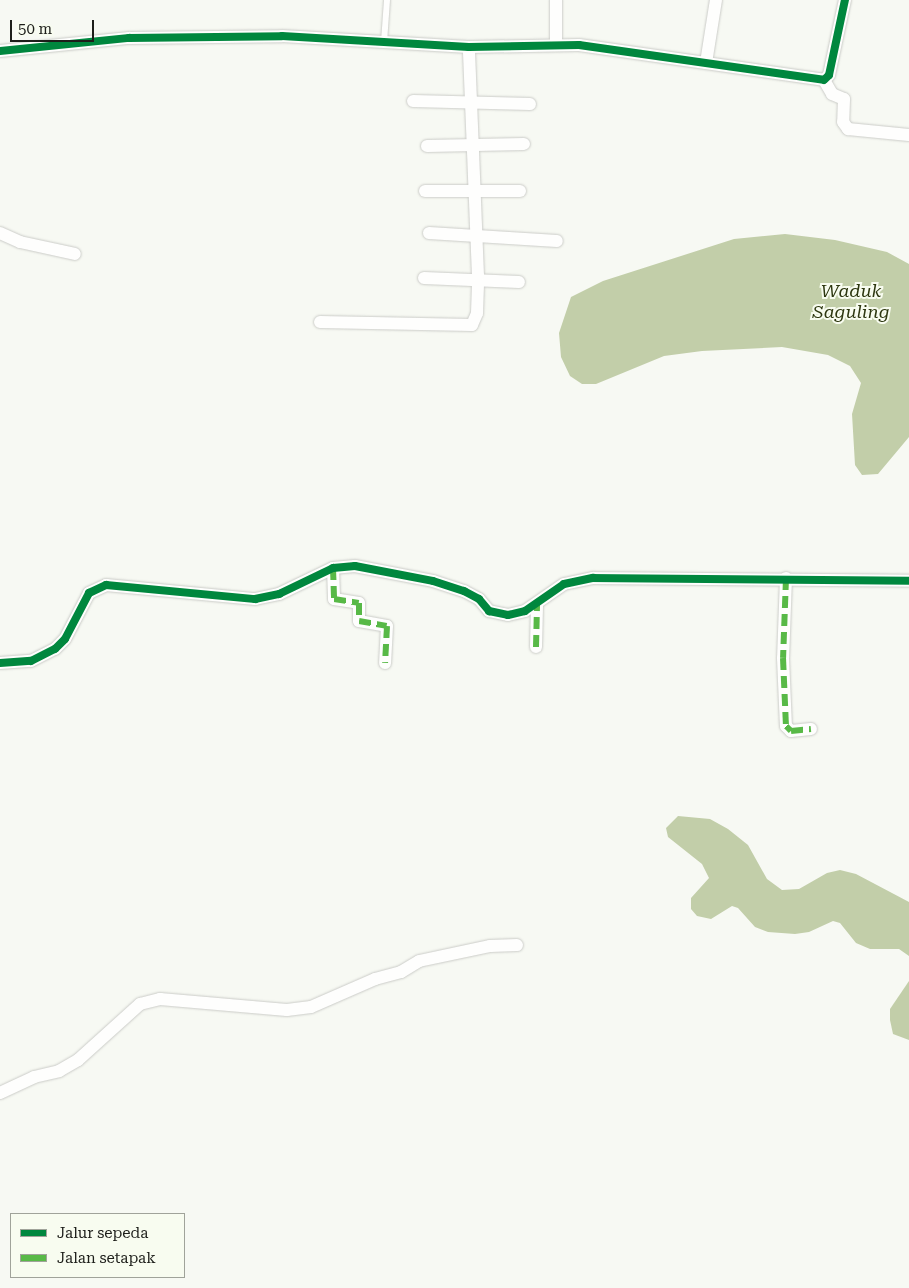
<!DOCTYPE html>
<style>
body{margin:0}
#map{position:relative;width:909px;height:1288px;overflow:hidden;background:#f7f9f3;font-family:"Roboto Serif",serif}
div>[style]{position:absolute}
[style*='--x']{left:calc(var(--x)*1px);top:calc(var(--y)*1px);width:calc(var(--w)*1px);rotate:calc(var(--a)*1deg)}
.water>*{inset:0;background:#c2cea9}
.roads{filter:drop-shadow(0 0 1px #cbccc8) drop-shadow(0 0 1px #cbccc8)}
.lane>*{height:6px;margin:-3px;padding:0 3px;transform-origin:3px;border-radius:3px;background:#fefefd}
.street>*{height:12px;margin:-6px;padding:0 6px;transform-origin:6px;border-radius:6px;background:#fefefd}
.quiet>*{height:6px;margin-top:-3px;transform-origin:0;background:repeating-linear-gradient(90deg,#58b947 0 12px,transparent 0 18px)}
.cycleway>*{height:8px;margin:-4px;padding:0 4px;transform-origin:4px;border-radius:4px;background:#00873e}
span{translate:-50% -50%;white-space:nowrap;text-align:center;line-height:1.15;-webkit-text-stroke:4px #f8fcf0;paint-order:stroke}
.water-label{font-size:18px;color:#2d3710;font-style:italic}
.legend{position:absolute;left:10px;top:1213px;width:175px;height:65px;box-sizing:border-box;background:#f8fcf0;border:1px solid #a0a39a;margin:0;padding:6px 9px;list-style:none;font-size:15px;color:#1d1e1a}
.legend li{display:flex;align-items:center;gap:10px;height:25px}
.legend b{width:25px;border:1px solid #a0a39a}
.scale{position:absolute;left:10px;top:20px;width:84px;height:22px;box-sizing:border-box;border:2px solid #1d1e1a;border-top:0;padding-left:6px;font-size:15px;line-height:18px;white-space:nowrap;color:#1d1e1a;-webkit-text-stroke:4px #f8fcf0;paint-order:stroke}
</style>
<div id="map">
<div class="water">
<div style="clip-path:polygon(785px 234px,835px 240px,887px 252px,909px 264px,909px 437px,878px 474px,862px 475px,855px 465px,852px 414px,861px 383px,850px 366px,828px 355px,782px 347px,702px 351px,664px 356px,596px 384px,582px 384px,570px 376px,561px 357px,559px 333px,571px 297px,603px 281px,734px 239px)"></div>
<div style="clip-path:polygon(678px 816px,710px 819px,728px 829px,748px 845px,767px 879px,782px 890px,799px 889px,827px 873px,840px 870px,856px 874px,909px 902px,909px 956px,899px 949px,870px 949px,856px 943px,840px 923px,833px 921px,809px 932px,795px 934px,768px 932px,755px 927px,738px 908px,732px 906px,711px 919px,697px 916px,691px 909px,691px 898px,709px 878px,702px 864px,668px 837px,666px 828px)"></div>
<div style="clip-path:polygon(909px 981px,909px 1040px,893px 1034px,890px 1020px,890px 1009px)"></div>
</div>
<div class="roads">
<div class="lane">
<div style="--x:384;--y:42;--w:42;--a:-85.9"></div>
</div>
<div class="street">
<div style="--x:556;--y:0;--w:45;--a:90"></div>
<div style="--x:0;--y:51;--w:130;--a:-5.8"></div>
<div style="--x:129;--y:38;--w:153;--a:-0.7"></div>
<div style="--x:282;--y:36;--w:187;--a:3.4"></div>
<div style="--x:469;--y:47;--w:110;--a:-1"></div>
<div style="--x:579;--y:45;--w:247;--a:8.1"></div>
<div style="--x:824;--y:80;--w:7;--a:-45"></div>
<div style="--x:829;--y:75;--w:77;--a:-78"></div>
<div style="--x:706;--y:63;--w:64;--a:-81"></div>
<div style="--x:824;--y:80;--w:16;--a:60"></div>
<div style="--x:832;--y:94;--w:13;--a:23"></div>
<div style="--x:844;--y:99;--w:23;--a:92"></div>
<div style="--x:843;--y:122;--w:9;--a:54"></div>
<div style="--x:848;--y:129;--w:61;--a:5.6"></div>
<div style="--x:413;--y:101;--w:117;--a:1.5"></div>
<div style="--x:427;--y:146;--w:97;--a:-1.2"></div>
<div style="--x:425;--y:191;--w:95;--a:0"></div>
<div style="--x:0;--y:233;--w:22;--a:24"></div>
<div style="--x:20;--y:242;--w:56;--a:12.3"></div>
<div style="--x:429;--y:233;--w:128;--a:3.6"></div>
<div style="--x:424;--y:278;--w:95;--a:2.4"></div>
<div style="--x:320;--y:322;--w:152;--a:1.1"></div>
<div style="--x:472;--y:325;--w:13;--a:-67"></div>
<div style="--x:477;--y:313;--w:37;--a:-88"></div>
<div style="--x:478;--y:276;--w:229;--a:-92.3"></div>
<div style="--x:333;--y:568;--w:31;--a:88"></div>
<div style="--x:334;--y:599;--w:25;--a:9"></div>
<div style="--x:359;--y:603;--w:18;--a:90"></div>
<div style="--x:359;--y:621;--w:28;--a:10"></div>
<div style="--x:387;--y:626;--w:37;--a:93"></div>
<div style="--x:786;--y:578;--w:80;--a:92.1"></div>
<div style="--x:783;--y:658;--w:68;--a:87.5"></div>
<div style="--x:786;--y:726;--w:7;--a:45"></div>
<div style="--x:791;--y:731;--w:20;--a:-6"></div>
<div style="--x:536;--y:647;--w:42;--a:-88.6"></div>
<div style="--x:0;--y:663;--w:31;--a:-4"></div>
<div style="--x:31;--y:661;--w:27;--a:-27"></div>
<div style="--x:55;--y:649;--w:14;--a:-45"></div>
<div style="--x:65;--y:639;--w:52;--a:-62.4"></div>
<div style="--x:89;--y:593;--w:19;--a:-25"></div>
<div style="--x:106;--y:585;--w:150;--a:5.4"></div>
<div style="--x:255;--y:599;--w:25;--a:-12"></div>
<div style="--x:279;--y:594;--w:60;--a:-25.7"></div>
<div style="--x:333;--y:568;--w:22;--a:-5"></div>
<div style="--x:355;--y:566;--w:79;--a:10.9"></div>
<div style="--x:433;--y:581;--w:33;--a:18"></div>
<div style="--x:464;--y:591;--w:17;--a:28"></div>
<div style="--x:479;--y:599;--w:16;--a:50"></div>
<div style="--x:489;--y:611;--w:19;--a:12"></div>
<div style="--x:508;--y:615;--w:17;--a:-13"></div>
<div style="--x:525;--y:611;--w:47;--a:-34.7"></div>
<div style="--x:564;--y:584;--w:30;--a:-12"></div>
<div style="--x:593;--y:578;--w:316;--a:0.5"></div>
<div style="--x:0;--y:1093;--w:38;--a:-25"></div>
<div style="--x:34;--y:1077;--w:26;--a:-13"></div>
<div style="--x:59;--y:1071;--w:22;--a:-30"></div>
<div style="--x:78;--y:1060;--w:84;--a:-42.1"></div>
<div style="--x:140;--y:1004;--w:21;--a:-14"></div>
<div style="--x:160;--y:999;--w:127;--a:5"></div>
<div style="--x:287;--y:1010;--w:24;--a:-7"></div>
<div style="--x:311;--y:1007;--w:70;--a:-23.6"></div>
<div style="--x:375;--y:979;--w:27;--a:-15"></div>
<div style="--x:401;--y:972;--w:21;--a:-31"></div>
<div style="--x:419;--y:961;--w:73;--a:-11.9"></div>
<div style="--x:490;--y:946;--w:27;--a:-2"></div>
</div>
</div>
<div class="quiet">
<div style="--x:333;--y:568;--w:31;--a:88"></div>
<div style="--x:334;--y:599;--w:25;--a:9"></div>
<div style="--x:359;--y:603;--w:18;--a:90"></div>
<div style="--x:359;--y:621;--w:28;--a:10"></div>
<div style="--x:387;--y:626;--w:37;--a:93"></div>
<div style="--x:786;--y:578;--w:80;--a:92.1"></div>
<div style="--x:783;--y:658;--w:68;--a:87.5"></div>
<div style="--x:786;--y:726;--w:7;--a:45"></div>
<div style="--x:791;--y:731;--w:20;--a:-6"></div>
<div style="--x:536;--y:647;--w:42;--a:-88.6"></div>
</div>
<div class="cycleway">
<div style="--x:0;--y:51;--w:130;--a:-5.8"></div>
<div style="--x:129;--y:38;--w:153;--a:-0.7"></div>
<div style="--x:282;--y:36;--w:187;--a:3.4"></div>
<div style="--x:469;--y:47;--w:110;--a:-1"></div>
<div style="--x:579;--y:45;--w:247;--a:8.1"></div>
<div style="--x:824;--y:80;--w:7;--a:-45"></div>
<div style="--x:829;--y:75;--w:77;--a:-78"></div>
<div style="--x:0;--y:663;--w:31;--a:-4"></div>
<div style="--x:31;--y:661;--w:27;--a:-27"></div>
<div style="--x:55;--y:649;--w:14;--a:-45"></div>
<div style="--x:65;--y:639;--w:52;--a:-62.4"></div>
<div style="--x:89;--y:593;--w:19;--a:-25"></div>
<div style="--x:106;--y:585;--w:150;--a:5.4"></div>
<div style="--x:255;--y:599;--w:25;--a:-12"></div>
<div style="--x:279;--y:594;--w:60;--a:-25.7"></div>
<div style="--x:333;--y:568;--w:22;--a:-5"></div>
<div style="--x:355;--y:566;--w:79;--a:10.9"></div>
<div style="--x:433;--y:581;--w:33;--a:18"></div>
<div style="--x:464;--y:591;--w:17;--a:28"></div>
<div style="--x:479;--y:599;--w:16;--a:50"></div>
<div style="--x:489;--y:611;--w:19;--a:12"></div>
<div style="--x:508;--y:615;--w:17;--a:-13"></div>
<div style="--x:525;--y:611;--w:47;--a:-34.7"></div>
<div style="--x:564;--y:584;--w:30;--a:-12"></div>
<div style="--x:593;--y:578;--w:316;--a:0.5"></div>
</div>
<div class="water-label">
<span style="left:851px;top:302px">Waduk<br>Saguling</span>
</div>
<ul class="legend">
<li><b style="height:6px;background:#00873e"></b>Jalur sepeda</li>
<li><b style="height:6px;background:#58b947"></b>Jalan setapak</li>
</ul>
<div class="scale">50 m</div>
</div>
